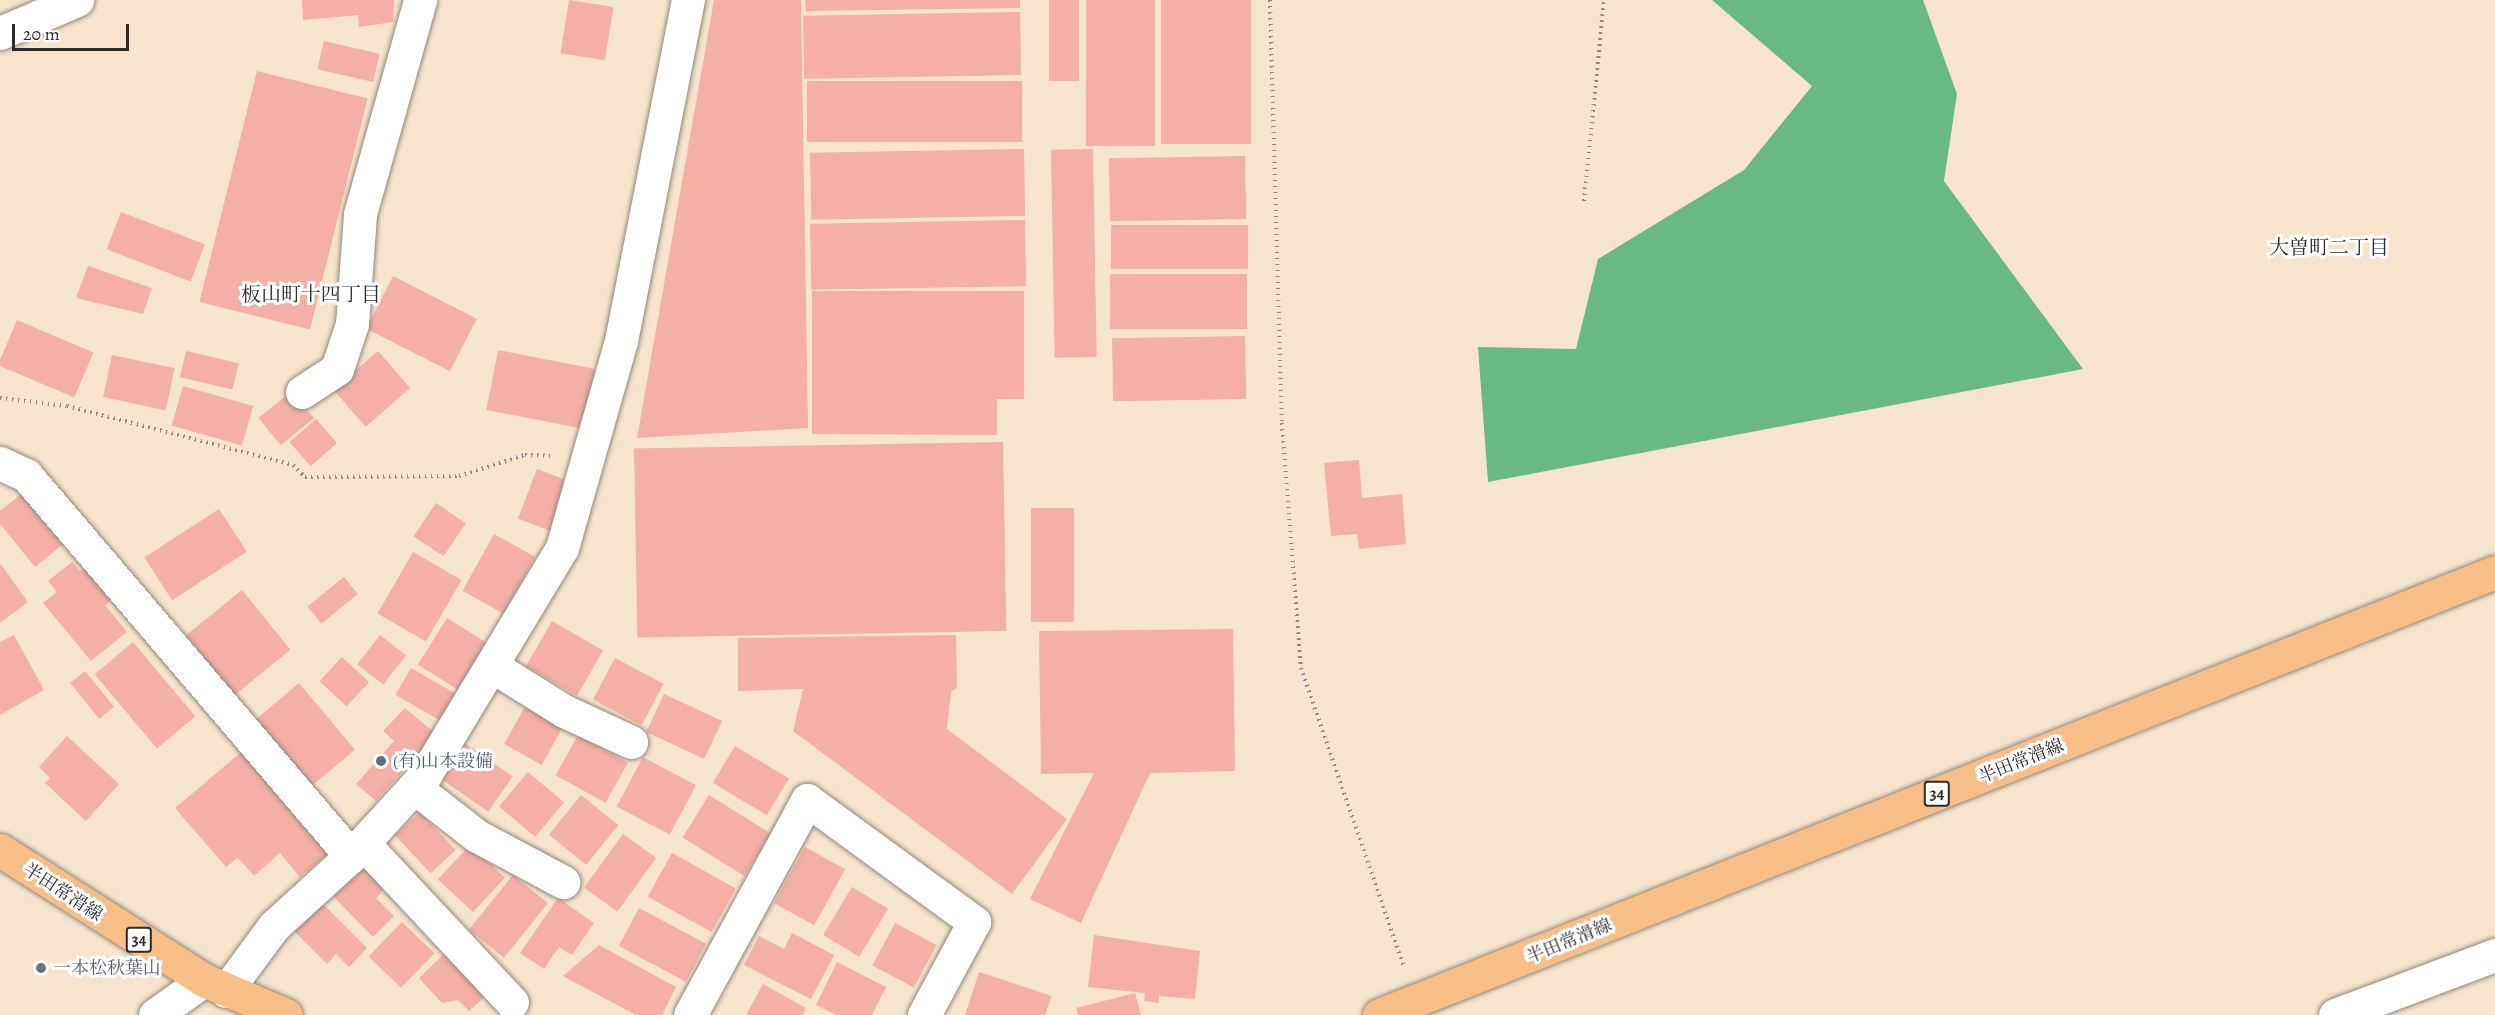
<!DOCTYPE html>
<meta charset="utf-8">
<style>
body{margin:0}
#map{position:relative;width:2495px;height:1015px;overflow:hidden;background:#f6e4cc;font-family:Alegreya,"Noto Serif JP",serif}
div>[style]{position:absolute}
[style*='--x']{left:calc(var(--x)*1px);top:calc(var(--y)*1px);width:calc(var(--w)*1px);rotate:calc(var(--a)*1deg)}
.forest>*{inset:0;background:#6ab983}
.building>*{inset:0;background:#f4afa6;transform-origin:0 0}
.path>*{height:4px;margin-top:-2px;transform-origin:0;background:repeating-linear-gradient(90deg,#90887c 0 1.5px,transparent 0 6px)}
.roads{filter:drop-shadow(0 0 2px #90887c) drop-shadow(0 0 2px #90887c)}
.minor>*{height:33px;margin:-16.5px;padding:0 16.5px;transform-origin:16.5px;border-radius:16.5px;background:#fff}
.primary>*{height:33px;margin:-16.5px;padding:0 16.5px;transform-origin:16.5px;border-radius:16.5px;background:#f7be87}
.dots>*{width:16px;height:16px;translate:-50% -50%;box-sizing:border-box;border:3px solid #fff;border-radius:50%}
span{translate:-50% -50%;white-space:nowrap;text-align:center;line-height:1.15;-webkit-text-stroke:6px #fff;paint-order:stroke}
.shield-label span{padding:2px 4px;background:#fff;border:2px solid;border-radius:4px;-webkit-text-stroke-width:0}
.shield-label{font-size:16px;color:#2b2b2b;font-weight:700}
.service-label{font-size:18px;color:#4e5e75}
.left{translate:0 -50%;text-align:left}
.street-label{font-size:18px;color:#2b2b2b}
.worship-label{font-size:18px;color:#5b616d}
.neighbourhood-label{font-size:20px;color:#2b2b2b}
.scale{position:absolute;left:12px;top:24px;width:117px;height:27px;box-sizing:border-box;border:3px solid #2b2b2b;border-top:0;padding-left:8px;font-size:18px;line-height:21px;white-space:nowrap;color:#2b2b2b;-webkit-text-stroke:4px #fff;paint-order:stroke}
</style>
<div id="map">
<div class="forest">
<div style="clip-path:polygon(1712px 0,1923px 0,1957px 94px,1944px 181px,2083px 369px,1488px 482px,1478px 347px,1576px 349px,1598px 259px,1744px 170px,1812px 86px)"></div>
</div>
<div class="building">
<div style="clip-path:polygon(302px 0,394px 0,393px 22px,359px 27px,358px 15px,303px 20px)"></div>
<div style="left:569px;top:0;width:45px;height:54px;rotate:9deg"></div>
<div style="clip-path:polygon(714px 0,801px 0,808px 428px,637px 438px)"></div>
<div style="clip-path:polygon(805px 0,1020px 0,1020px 8px,806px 11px)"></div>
<div style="left:1049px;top:0;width:30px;height:81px"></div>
<div style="left:1086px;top:0;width:69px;height:146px"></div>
<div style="left:1161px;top:0;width:90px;height:144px"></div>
<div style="left:1020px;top:12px;width:63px;height:217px;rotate:89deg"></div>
<div style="left:324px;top:41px;width:57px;height:29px;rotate:13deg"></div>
<div style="left:257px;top:71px;width:114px;height:238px;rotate:14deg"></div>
<div style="left:1022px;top:81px;width:61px;height:215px;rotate:90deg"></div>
<div style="left:1024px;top:149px;width:67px;height:214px;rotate:89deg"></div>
<div style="left:1093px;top:149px;width:208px;height:42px;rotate:89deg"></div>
<div style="left:1245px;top:156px;width:63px;height:136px;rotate:89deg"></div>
<div style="left:121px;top:212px;width:90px;height:40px;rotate:21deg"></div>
<div style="left:1025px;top:220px;width:66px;height:215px;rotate:89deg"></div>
<div style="left:1248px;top:225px;width:44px;height:137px;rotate:90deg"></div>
<div style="clip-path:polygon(88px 266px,152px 288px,143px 314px,76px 298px)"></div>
<div style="left:1247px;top:274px;width:55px;height:137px;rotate:90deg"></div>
<div style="left:393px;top:276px;width:94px;height:59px;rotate:27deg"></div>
<div style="clip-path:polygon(812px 291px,1024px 291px,1024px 399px,997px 399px,997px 435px,812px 434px)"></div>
<div style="left:17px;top:320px;width:83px;height:49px;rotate:23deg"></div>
<div style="left:1245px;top:336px;width:63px;height:133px;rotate:89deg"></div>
<div style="left:498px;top:350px;width:99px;height:61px;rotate:11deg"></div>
<div style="left:186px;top:351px;width:54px;height:27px;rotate:13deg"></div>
<div style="left:378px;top:351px;width:49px;height:59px;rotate:49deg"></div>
<div style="left:112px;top:355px;width:64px;height:43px;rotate:12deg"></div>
<div style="left:183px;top:386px;width:73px;height:41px;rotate:16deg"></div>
<div style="left:292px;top:391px;width:35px;height:43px;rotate:51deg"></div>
<div style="left:316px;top:419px;width:32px;height:35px;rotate:49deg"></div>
<div style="left:1003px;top:442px;width:189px;height:369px;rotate:89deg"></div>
<div style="clip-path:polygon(1359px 460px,1362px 498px,1402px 494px,1406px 544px,1359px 549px,1357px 534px,1331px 536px,1324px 463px)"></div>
<div style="left:537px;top:469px;width:40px;height:53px;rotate:21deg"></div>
<div style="clip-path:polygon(25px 491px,66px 542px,35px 567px,0 524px,0 511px)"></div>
<div style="left:436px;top:503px;width:36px;height:40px;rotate:34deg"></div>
<div style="left:1031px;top:508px;width:43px;height:114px"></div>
<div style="left:219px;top:509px;width:51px;height:89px;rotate:57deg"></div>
<div style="left:494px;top:534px;width:47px;height:65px;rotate:29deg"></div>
<div style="left:413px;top:552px;width:56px;height:71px;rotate:30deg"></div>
<div style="clip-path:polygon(72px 562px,80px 571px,90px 562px,117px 595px,105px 605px,127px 632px,91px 661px,43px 603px,57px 592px,48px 581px)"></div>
<div style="clip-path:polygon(0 563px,28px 602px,0 623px)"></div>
<div style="left:344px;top:577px;width:22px;height:47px;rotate:51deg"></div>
<div style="left:242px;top:590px;width:77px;height:72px;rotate:51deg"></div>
<div style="left:447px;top:618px;width:47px;height:55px;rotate:32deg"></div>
<div style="left:552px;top:621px;width:59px;height:52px;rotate:30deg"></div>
<div style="clip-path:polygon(1233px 629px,1235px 771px,1150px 773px,1081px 923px,1030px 899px,1094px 773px,1041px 774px,1039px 631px)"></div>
<div style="clip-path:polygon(14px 635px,44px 690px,0 715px,0 642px)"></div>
<div style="left:380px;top:635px;width:33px;height:37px;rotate:38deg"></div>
<div style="clip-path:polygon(956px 635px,957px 688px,951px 692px,947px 729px,1067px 819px,1012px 894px,793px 731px,803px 689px,738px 691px,738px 638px)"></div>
<div style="left:133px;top:642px;width:97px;height:50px;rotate:50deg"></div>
<div style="left:342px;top:657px;width:37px;height:33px;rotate:43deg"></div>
<div style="left:615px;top:658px;width:55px;height:47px;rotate:28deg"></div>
<div style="left:411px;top:668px;width:54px;height:31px;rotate:30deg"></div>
<div style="left:85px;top:671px;width:46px;height:19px;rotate:51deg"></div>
<div style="left:299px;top:683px;width:87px;height:62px;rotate:50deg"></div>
<div style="left:664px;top:694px;width:64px;height:42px;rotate:25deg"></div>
<div style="left:527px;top:703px;width:43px;height:47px;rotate:29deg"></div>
<div style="clip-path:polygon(405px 708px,436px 734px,376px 801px,356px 784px,394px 741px,383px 731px)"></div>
<div style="left:578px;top:735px;width:57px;height:46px;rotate:29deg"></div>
<div style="clip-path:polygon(67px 736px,119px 784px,86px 821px,45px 783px,50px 778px,39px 767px)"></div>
<div style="left:462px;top:741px;width:62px;height:43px;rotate:35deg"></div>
<div style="left:735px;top:746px;width:63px;height:43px;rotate:31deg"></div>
<div style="clip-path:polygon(245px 749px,332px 850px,300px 877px,280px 853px,254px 876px,238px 858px,226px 867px,175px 808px)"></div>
<div style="left:643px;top:757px;width:60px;height:56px;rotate:28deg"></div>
<div style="left:528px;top:772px;width:47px;height:45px;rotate:40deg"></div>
<div style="left:581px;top:795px;width:48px;height:51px;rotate:39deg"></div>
<div style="left:709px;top:795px;width:73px;height:50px;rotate:32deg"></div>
<div style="left:420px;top:812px;width:52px;height:34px;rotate:47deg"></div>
<div style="left:623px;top:834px;width:41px;height:66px;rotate:36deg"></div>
<div style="left:470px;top:845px;width:48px;height:47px;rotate:43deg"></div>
<div style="left:805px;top:847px;width:46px;height:64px;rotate:29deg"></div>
<div style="left:672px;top:853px;width:73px;height:50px;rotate:29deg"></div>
<div style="clip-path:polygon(365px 864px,388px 886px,376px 898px,394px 916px,373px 937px,333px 896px)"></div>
<div style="left:513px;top:875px;width:45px;height:70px;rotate:39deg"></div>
<div style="left:852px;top:887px;width:42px;height:56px;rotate:31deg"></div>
<div style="clip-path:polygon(558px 898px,594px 923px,572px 955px,559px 947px,544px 969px,520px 953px)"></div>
<div style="clip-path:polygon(319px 900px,367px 948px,349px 967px,336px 954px,327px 964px,291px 928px)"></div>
<div style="left:639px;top:908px;width:76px;height:43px;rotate:28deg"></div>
<div style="left:402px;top:922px;width:45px;height:48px;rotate:44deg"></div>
<div style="left:895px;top:923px;width:47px;height:48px;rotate:28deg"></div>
<div style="clip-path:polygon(792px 933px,834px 955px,811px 999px,744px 965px,759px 936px,784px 949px)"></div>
<div style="clip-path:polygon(1094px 935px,1200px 951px,1195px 999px,1159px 996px,1159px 1003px,1144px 1001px,1145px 993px,1088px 987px)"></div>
<div style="clip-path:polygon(599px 945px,676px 987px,662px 1015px,636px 1015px,563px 976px)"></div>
<div style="clip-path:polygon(448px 950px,489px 993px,469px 1011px,458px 1000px,442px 1003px,419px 978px)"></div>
<div style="clip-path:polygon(837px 962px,886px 987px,872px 1015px,836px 1015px,816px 1005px)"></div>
<div style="clip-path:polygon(979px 972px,1052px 996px,1045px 1015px,965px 1015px)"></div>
<div style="clip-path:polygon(763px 984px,806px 1008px,802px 1015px,746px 1015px)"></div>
<div style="clip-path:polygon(1135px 993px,1141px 1015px,1078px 1015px,1076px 1008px)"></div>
</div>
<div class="path">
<div style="--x:1270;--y:0;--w:423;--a:88.4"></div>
<div style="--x:1282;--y:423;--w:246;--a:85.6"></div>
<div style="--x:1301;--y:668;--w:314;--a:71"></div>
<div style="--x:1584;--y:201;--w:202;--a:-84.3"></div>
<div style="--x:0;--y:398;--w:67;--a:6.8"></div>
<div style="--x:67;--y:406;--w:234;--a:14.6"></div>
<div style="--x:293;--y:465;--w:17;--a:45"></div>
<div style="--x:305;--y:477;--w:154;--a:-0.4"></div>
<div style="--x:459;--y:476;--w:69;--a:-17.7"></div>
<div style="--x:525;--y:455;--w:25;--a:2"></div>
</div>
<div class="roads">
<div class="minor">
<div style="--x:0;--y:33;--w:84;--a:-23.2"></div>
<div style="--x:302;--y:392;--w:42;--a:-33.3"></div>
<div style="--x:337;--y:369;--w:47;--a:-71.6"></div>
<div style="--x:352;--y:324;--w:110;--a:-85.8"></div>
<div style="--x:360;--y:214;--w:222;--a:-74.3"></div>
<div style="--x:0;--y:463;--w:29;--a:25"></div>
<div style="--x:26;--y:475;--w:501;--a:49.54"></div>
<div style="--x:492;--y:666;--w:85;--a:32"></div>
<div style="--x:564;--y:711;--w:74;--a:24.8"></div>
<div style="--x:414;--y:787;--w:80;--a:37.9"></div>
<div style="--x:477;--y:836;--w:98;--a:28.1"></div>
<div style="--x:363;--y:843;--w:218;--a:46.9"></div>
<div style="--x:226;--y:991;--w:81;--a:-53.6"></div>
<div style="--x:274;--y:926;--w:104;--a:-42.3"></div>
<div style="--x:351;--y:856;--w:110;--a:-47.6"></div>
<div style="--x:425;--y:775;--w:265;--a:-58.9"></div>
<div style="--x:562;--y:548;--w:215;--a:-74.1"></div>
<div style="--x:621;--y:341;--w:348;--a:-78.9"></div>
<div style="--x:155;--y:1015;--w:60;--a:-35.5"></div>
<div style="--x:690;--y:1015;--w:245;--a:-61.4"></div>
<div style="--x:807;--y:800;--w:207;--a:36.1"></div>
<div style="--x:974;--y:922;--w:106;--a:118.3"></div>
<div style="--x:2335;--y:1015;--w:171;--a:-20.6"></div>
</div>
<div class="primary">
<div style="--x:0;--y:850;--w:242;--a:32.5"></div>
<div style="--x:204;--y:980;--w:89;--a:23.1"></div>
<div style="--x:1379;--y:1015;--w:1201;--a:-21.65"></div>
</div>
</div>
<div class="dots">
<div style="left:381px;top:761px;background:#5c6f8a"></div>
<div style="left:41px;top:968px;background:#6b7280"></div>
</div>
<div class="shield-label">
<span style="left:1937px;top:794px">34</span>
<span style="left:139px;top:940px">34</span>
</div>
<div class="service-label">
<span class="left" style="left:393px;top:761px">(有)山本設備</span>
</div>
<div class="street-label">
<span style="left:2021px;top:761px;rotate:-22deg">半田常滑線</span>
<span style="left:63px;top:892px;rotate:33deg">半田常滑線</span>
<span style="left:1569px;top:941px;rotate:-22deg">半田常滑線</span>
</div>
<div class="worship-label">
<span class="left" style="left:53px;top:968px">一本松秋葉山</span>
</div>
<div class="neighbourhood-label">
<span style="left:2329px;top:247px">大曽町二丁目</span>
<span style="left:311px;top:294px">板山町十四丁目</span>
</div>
<div class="scale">20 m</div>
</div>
